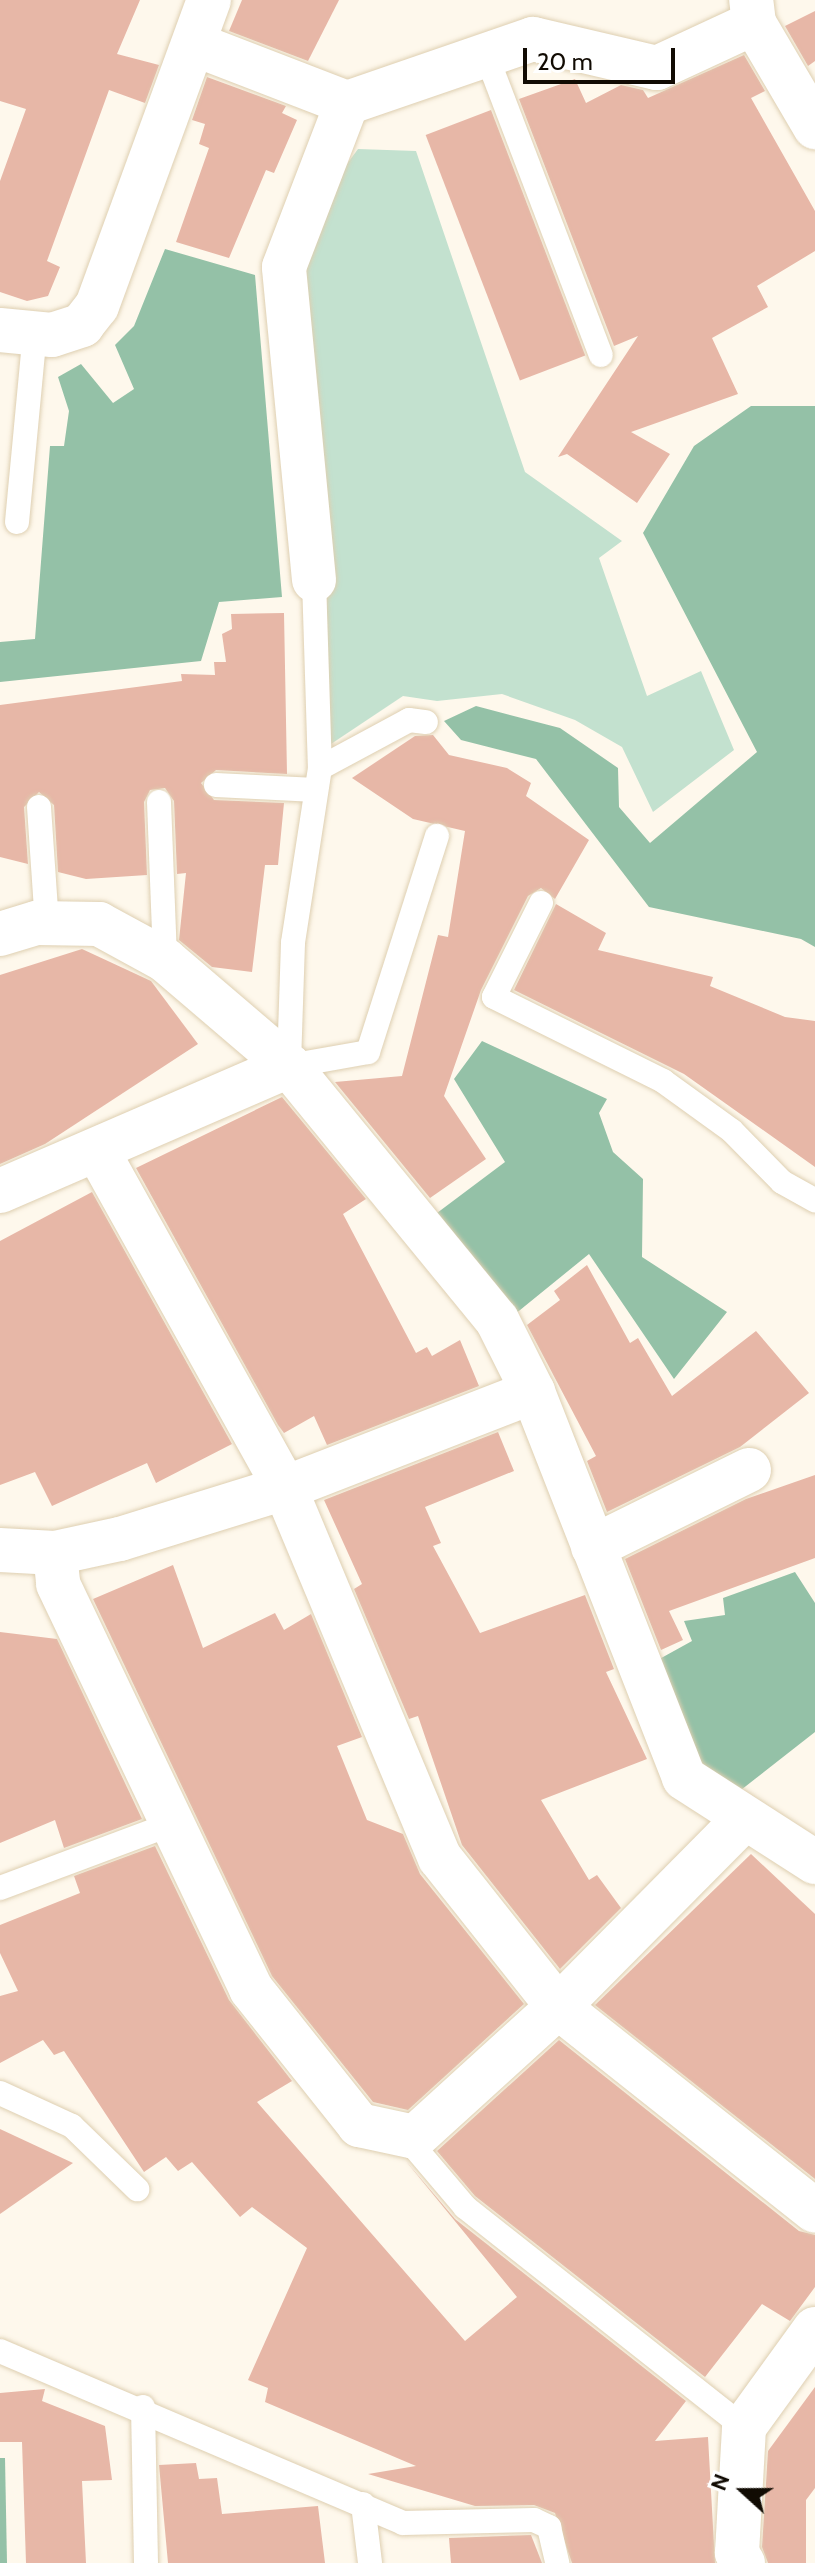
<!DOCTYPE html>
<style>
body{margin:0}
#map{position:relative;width:815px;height:2563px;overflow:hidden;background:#fef8ec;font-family:Cabin,sans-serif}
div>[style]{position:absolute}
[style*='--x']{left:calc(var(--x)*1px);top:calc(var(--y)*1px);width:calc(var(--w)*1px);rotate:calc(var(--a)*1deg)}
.green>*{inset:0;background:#c3e1cf}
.forest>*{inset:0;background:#94c1a7}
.building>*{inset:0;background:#e7b7a7;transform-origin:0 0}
.roads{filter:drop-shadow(0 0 2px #decfb1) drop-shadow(0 0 2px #decfb1)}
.lane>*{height:24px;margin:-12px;padding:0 12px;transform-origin:12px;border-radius:12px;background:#fff}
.street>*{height:44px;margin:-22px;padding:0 22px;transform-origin:22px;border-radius:22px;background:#fff}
span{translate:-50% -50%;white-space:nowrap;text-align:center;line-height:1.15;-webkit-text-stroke:6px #fff;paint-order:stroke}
.north{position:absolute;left:703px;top:2451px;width:80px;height:80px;-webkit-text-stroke:6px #fff;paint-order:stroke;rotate:291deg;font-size:22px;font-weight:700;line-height:32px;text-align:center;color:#110b03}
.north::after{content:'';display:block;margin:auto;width:28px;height:36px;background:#110b03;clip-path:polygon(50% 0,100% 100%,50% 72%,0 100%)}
.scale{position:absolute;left:523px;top:48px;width:152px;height:36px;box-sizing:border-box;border:4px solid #110b03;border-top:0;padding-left:10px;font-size:24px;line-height:28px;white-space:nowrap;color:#110b03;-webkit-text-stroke:6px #fff;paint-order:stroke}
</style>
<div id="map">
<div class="green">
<div style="clip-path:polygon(358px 149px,416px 151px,525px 472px,622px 541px,599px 558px,647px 696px,701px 671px,734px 750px,653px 812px,622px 747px,575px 720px,502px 694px,437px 701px,403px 696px,325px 748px,327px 600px,296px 264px,333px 183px)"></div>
</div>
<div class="forest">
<div style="clip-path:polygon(165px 249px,255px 275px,282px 597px,219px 602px,201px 661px,0 682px,0 642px,35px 639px,50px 446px,64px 446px,69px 411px,58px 377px,81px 364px,113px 403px,134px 389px,115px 345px,134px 326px)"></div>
<div style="clip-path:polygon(751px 406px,815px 406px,815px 947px,801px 939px,649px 907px,536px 759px,461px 740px,444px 721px,476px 706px,560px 728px,618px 768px,619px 807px,650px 843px,757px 752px,643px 533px,694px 446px)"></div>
<div style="clip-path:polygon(482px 1041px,607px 1099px,599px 1113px,613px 1152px,643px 1179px,642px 1257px,727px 1312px,674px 1379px,589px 1254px,509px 1319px,433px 1216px,505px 1162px,454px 1079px)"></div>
<div style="clip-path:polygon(795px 1572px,815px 1603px,815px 1732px,732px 1797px,689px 1768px,654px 1662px,692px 1641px,684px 1621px,725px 1615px,723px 1598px)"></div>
<div style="clip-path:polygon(0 2458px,5px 2458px,7px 2563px,0 2563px)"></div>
</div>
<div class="building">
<div style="clip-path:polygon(0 0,140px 0,117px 54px,159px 65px,145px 103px,109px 90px,47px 261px,60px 267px,48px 296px,27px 301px,0 292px,0 181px,26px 109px,0 101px)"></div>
<div style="clip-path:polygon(242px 0,339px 0,308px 61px,229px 31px)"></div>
<div style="clip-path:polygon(815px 11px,815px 61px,808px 66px,785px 26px)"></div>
<div style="clip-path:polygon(744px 55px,765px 91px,751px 98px,815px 211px,815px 251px,757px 286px,768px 307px,712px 338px,738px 394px,631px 432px,670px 454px,637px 503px,567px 454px,558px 457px,638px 336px,614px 346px,519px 99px,575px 79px,586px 103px,621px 85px,643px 90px,648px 98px)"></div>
<div style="clip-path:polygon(207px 77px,286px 106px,282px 113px,297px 120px,274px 173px,266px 170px,229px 258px,176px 242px,209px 148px,199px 144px,205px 124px,192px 120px)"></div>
<div style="left:491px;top:110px;width:263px;height:70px;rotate:69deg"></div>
<div style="clip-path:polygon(284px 613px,287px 774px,216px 770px,201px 783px,214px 800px,284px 803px,278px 865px,265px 865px,252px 972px,212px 967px,179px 940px,186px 873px,177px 874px,174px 801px,165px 788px,150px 790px,144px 802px,147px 875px,86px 879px,58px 872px,54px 805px,39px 792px,24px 807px,28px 864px,0 857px,0 705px,182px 681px,181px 674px,215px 675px,214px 662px,226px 662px,222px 634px,232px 629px,231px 614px)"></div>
<div style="clip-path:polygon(433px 735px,449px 755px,507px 768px,531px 783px,526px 796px,589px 840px,555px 899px,541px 888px,528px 896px,481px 990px,444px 1096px,486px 1159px,430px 1198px,335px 1082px,402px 1076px,438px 935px,448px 937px,465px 831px,413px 819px,352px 778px,415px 736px)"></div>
<div style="clip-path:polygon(556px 904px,606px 933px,598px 950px,713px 977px,710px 986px,785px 1017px,815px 1021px,815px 1167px,684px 1074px,514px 990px)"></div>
<div style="clip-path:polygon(82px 949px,151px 981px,198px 1044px,45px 1144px,0 1164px,0 975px)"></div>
<div style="clip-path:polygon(282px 1097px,366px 1199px,343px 1214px,416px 1353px,427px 1347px,432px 1356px,460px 1340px,479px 1386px,327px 1445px,314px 1416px,284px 1433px,278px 1425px,136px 1168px)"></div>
<div style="clip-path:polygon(92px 1192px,232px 1444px,156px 1483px,147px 1463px,52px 1506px,35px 1472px,0 1485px,0 1241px)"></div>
<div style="clip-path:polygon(587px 1265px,630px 1343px,638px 1338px,672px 1396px,756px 1331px,809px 1393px,740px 1447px,607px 1512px,587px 1461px,596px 1456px,527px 1325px,560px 1300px,554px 1291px)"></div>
<div style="clip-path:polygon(498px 1432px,514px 1471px,425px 1507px,441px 1543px,433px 1546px,480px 1633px,585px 1595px,614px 1669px,606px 1672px,647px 1759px,541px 1800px,589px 1880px,597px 1875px,621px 1908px,560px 1969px,462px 1845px,418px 1716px,409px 1719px,354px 1589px,362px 1584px,324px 1500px)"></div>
<div style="clip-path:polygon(815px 1475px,815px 1558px,669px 1611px,683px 1640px,661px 1650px,625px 1559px,746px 1499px)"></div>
<div style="clip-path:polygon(173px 1565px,203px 1648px,275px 1613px,284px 1630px,311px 1614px,362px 1737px,337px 1746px,367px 1820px,403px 1834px,420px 1874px,524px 2004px,408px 2110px,373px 2102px,272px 1976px,93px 1599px)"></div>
<div style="clip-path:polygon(0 1632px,57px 1639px,142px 1819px,64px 1848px,55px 1820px,0 1843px)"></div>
<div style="clip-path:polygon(155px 1846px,229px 2000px,292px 2081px,257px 2102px,465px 2341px,517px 2297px,405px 2160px,455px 2219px,686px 2401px,655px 2441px,708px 2437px,715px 2563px,572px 2563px,555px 2513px,534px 2505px,475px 2506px,368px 2474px,416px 2466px,265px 2402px,268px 2388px,248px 2380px,307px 2248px,252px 2207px,240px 2217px,192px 2162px,178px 2171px,166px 2157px,144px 2172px,64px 2051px,54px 2055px,43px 2040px,0 2063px,0 1996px,18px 1991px,0 1953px,0 1925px,80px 1893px,74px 1876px)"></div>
<div style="clip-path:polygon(751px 1854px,815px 1914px,815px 2179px,595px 2005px)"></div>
<div style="clip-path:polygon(559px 2040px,799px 2231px,815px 2235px,815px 2287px,790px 2321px,762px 2304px,705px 2377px,475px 2196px,437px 2151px)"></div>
<div style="clip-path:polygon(0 2129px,73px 2163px,0 2214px)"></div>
<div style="clip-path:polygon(815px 2387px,815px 2488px,806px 2500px,806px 2563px,768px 2563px,762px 2547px,768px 2451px)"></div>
<div style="clip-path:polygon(45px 2389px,42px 2401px,105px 2426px,112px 2480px,82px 2481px,86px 2563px,26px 2563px,22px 2442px,0 2442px,0 2393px)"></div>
<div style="clip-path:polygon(196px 2463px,199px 2479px,217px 2478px,222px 2514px,318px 2506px,325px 2563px,168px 2563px,159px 2465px)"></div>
<div style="clip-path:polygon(531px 2535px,542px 2563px,451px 2563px,449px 2538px)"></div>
</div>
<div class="roads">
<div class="lane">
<div style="--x:487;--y:57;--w:319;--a:69.1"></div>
<div style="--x:17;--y:522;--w:190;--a:-84.6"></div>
<div style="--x:314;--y:580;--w:188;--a:88.2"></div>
<div style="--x:320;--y:768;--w:177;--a:98.8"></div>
<div style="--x:293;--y:943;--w:123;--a:91.9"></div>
<div style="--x:289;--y:1066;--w:80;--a:-10"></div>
<div style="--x:368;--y:1052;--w:227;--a:-72.3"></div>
<div style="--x:320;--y:768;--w:101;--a:-28.3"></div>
<div style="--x:409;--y:720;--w:17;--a:7"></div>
<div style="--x:216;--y:785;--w:100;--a:2.9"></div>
<div style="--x:159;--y:802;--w:158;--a:87.8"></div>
<div style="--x:39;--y:807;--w:116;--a:86.1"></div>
<div style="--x:541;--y:903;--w:105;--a:116.6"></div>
<div style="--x:494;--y:997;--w:189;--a:26.4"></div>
<div style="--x:663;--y:1081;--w:85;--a:35.9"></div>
<div style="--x:732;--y:1131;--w:71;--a:45.6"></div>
<div style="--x:782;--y:1182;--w:38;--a:29"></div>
<div style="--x:0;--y:1888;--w:186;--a:-20.5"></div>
<div style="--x:0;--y:2093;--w:79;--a:24.6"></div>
<div style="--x:72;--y:2126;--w:91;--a:44.1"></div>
<div style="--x:404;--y:2135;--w:94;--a:49.7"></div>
<div style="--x:465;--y:2207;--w:355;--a:38.3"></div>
<div style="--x:0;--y:2351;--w:438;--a:23.1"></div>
<div style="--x:403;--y:2523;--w:131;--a:-1.3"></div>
<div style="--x:534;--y:2520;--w:17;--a:25"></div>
<div style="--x:549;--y:2527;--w:37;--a:77"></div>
<div style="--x:143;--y:2407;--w:156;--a:88.9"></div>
<div style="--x:363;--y:2504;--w:59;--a:83.2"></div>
</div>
<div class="street">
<div style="--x:754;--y:23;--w:121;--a:59.6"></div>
<div style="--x:194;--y:44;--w:164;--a:21.1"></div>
<div style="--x:0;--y:330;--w:52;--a:5.5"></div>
<div style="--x:52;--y:335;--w:32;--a:-18"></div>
<div style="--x:82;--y:325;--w:24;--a:-52"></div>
<div style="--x:97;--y:306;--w:326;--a:-69.9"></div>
<div style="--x:314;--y:580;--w:314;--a:-95.5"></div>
<div style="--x:284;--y:267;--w:176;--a:-69"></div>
<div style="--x:347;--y:103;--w:197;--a:-19"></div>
<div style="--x:533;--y:39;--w:127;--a:13.2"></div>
<div style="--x:657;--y:68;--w:107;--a:-24.9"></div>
<div style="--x:754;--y:23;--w:23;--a:-97"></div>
<div style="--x:0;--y:934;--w:39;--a:-17"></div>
<div style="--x:37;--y:923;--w:62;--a:0.9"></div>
<div style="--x:99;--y:924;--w:75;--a:28.6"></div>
<div style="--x:165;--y:960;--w:163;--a:40.5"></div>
<div style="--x:289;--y:1066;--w:328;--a:50.7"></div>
<div style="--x:497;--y:1320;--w:80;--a:63.4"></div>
<div style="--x:533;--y:1392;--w:414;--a:68.6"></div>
<div style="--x:684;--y:1778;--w:156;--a:32.7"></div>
<div style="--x:97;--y:1150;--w:387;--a:60.9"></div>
<div style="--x:285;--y:1488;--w:401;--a:67.3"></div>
<div style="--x:440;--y:1858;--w:190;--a:51.6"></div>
<div style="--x:558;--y:2007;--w:328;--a:38.4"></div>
<div style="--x:0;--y:1191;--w:315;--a:-23.4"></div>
<div style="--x:593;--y:1547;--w:174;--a:-26.3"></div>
<div style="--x:0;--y:1550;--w:55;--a:3.1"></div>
<div style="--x:55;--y:1553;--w:66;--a:-12.2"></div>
<div style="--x:120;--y:1539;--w:173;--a:-17.2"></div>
<div style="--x:285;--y:1488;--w:266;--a:-21.2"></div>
<div style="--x:55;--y:1553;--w:31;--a:84"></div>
<div style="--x:58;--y:1584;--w:449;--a:64.5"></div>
<div style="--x:251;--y:1989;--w:174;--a:51.5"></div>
<div style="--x:359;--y:2125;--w:57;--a:12.1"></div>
<div style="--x:415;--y:2137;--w:193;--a:-42.3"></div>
<div style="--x:558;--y:2007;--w:263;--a:-45.3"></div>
<div style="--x:743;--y:2563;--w:12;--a:-121"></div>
<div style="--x:737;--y:2553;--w:126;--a:-86.8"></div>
<div style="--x:744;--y:2427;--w:121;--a:-54.1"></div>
</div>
</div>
<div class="north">N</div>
<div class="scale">20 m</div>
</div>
